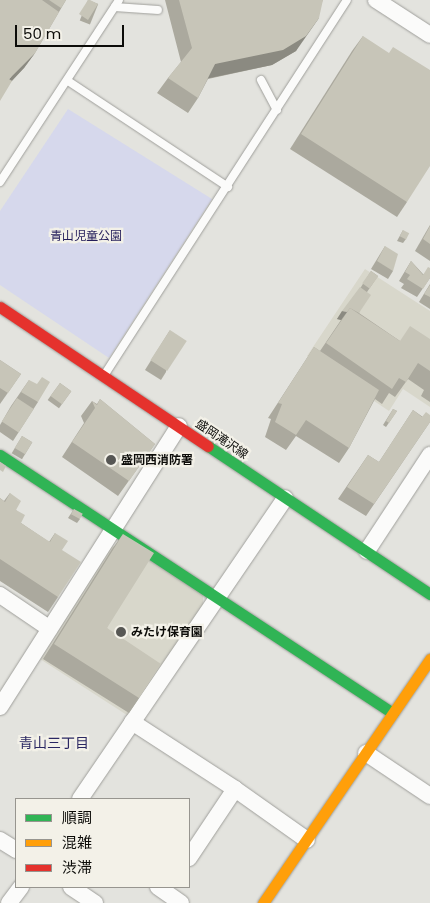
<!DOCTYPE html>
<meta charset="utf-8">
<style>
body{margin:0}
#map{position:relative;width:430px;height:903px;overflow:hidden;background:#e3e3de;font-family:Poppins,"Noto Sans JP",sans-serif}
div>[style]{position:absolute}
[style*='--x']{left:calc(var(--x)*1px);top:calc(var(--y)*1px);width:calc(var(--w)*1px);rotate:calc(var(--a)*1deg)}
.built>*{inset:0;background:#d8d7cb}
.green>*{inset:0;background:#d6d8ec}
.roads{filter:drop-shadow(0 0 1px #9f9f9b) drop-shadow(0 0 1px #9f9f9b)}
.lane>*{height:8px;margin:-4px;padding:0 4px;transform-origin:4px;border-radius:4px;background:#fbfbfa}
.street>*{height:16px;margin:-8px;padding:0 8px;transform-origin:8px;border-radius:8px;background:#fbfbfa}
.fast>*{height:11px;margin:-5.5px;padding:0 5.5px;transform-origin:5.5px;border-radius:5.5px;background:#30b455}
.slow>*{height:11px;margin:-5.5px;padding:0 5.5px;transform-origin:5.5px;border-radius:5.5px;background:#ff9f0a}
.jam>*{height:11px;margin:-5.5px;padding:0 5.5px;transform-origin:5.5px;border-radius:5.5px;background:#e5322d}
.wall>*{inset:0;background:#aba99e;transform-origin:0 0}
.shaded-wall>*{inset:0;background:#8b8a81}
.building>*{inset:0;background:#c7c5b8;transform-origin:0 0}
.dots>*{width:14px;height:14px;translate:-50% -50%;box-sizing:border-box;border:2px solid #f3f1e8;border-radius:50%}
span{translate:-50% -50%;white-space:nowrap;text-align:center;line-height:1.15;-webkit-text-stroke:4.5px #f3f1e8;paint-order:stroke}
.park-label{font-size:12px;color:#241e5b}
.street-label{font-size:12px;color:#0c0c09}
.poi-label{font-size:12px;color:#0c0c09;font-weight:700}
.left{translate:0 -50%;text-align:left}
.neighbourhood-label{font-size:14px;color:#2b2863}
.legend{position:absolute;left:15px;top:798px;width:175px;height:90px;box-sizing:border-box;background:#f3f1e8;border:1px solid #97958f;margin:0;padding:6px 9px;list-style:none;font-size:15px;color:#0c0c09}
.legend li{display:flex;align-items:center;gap:10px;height:25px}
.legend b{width:25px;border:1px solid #97958f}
.scale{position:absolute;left:15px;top:25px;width:109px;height:22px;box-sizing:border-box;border:2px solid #0c0c09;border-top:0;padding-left:6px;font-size:15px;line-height:18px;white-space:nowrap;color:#0c0c09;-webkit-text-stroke:4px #f3f1e8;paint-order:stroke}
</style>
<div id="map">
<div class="built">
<div style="clip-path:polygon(365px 269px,430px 311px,430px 407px,403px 389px,389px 411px,307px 356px)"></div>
<div style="clip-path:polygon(125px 543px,203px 595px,203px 605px,130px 717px,40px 659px,111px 547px)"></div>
</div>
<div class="green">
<div style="clip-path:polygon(68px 109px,212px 199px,109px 358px,0 285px,0 211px)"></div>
</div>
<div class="roads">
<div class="lane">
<div style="--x:115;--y:7;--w:43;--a:4"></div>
<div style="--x:261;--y:80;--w:34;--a:62"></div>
<div style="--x:68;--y:81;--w:192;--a:33.5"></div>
<div style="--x:0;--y:182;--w:217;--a:-56.8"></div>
<div style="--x:105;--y:374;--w:445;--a:-57.1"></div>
</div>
<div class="street">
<div style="--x:376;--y:0;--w:64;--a:32.9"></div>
<div style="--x:367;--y:551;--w:115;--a:-56.7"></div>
<div style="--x:0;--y:595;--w:60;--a:34.2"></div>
<div style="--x:0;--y:707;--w:333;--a:-57.5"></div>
<div style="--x:132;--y:722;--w:123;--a:33"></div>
<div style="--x:235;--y:789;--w:83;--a:123.7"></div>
<div style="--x:366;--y:753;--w:77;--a:33.9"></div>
<div style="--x:235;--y:789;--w:88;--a:35.3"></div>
<div style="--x:80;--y:799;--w:364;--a:-55.7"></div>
<div style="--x:0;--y:840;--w:19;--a:32"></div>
<div style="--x:71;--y:887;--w:29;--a:34"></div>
<div style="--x:158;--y:887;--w:28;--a:35"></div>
<div style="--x:9;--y:903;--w:20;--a:-53"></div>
</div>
<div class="fast">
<div style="--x:208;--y:446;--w:267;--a:33.7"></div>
<div style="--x:0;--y:455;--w:470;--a:33.3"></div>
</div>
<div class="slow">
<div style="--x:263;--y:903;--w:296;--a:-55.6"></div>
</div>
<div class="jam">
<div style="--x:0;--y:307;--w:250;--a:33.8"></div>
</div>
</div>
<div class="wall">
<div style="clip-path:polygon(0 0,66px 0,35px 53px,24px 68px,12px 81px)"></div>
<div style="left:88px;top:0;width:11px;height:22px;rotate:22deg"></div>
<div style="clip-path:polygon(165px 0,323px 0,296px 51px,272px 65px,208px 79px,198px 98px,188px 113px,157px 93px,168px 78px,181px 62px)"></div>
<div style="clip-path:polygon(363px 36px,407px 202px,397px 217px,290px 149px,352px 51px)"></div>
<div style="clip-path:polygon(430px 225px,430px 261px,415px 251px)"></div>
<div style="clip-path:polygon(403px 230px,406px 239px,403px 243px,397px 241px)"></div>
<div style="clip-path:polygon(385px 246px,393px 271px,388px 279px,371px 269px)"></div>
<div style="clip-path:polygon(411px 261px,423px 274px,430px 278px,417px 297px,401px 288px,404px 284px,399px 281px)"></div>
<div style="clip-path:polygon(371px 271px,378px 276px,367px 292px,359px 313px,400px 341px,430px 339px,430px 402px,421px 396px,424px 390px,408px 379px,395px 397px,389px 393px,382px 404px,375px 399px,349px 448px,339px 463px,296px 436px,286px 450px,265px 437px,271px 419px,268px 418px,314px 347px,320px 351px,341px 320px,337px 319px,361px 287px)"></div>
<div style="clip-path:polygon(430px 284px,430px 309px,419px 302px)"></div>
<div style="clip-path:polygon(170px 330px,166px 372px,161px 380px,145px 370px)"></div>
<div style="clip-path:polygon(0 360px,21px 374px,0 404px)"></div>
<div style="clip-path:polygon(29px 380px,38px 402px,13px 441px,0 432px,0 425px,11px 406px)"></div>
<div style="left:60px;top:383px;width:14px;height:21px;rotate:36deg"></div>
<div style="clip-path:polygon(100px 399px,155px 444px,118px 496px,62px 457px,84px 423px,81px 416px,92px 401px,97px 404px)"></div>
<div style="clip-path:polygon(393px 409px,397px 411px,386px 427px,383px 425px)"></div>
<div style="clip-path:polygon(413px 410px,430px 422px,366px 516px,338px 499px,368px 455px,379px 462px)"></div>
<div style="left:22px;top:436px;width:12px;height:20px;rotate:31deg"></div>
<div style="clip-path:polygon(10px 493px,21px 523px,49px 542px,55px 533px,62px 550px,58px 597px,48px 612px,0 581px,0 498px,4px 501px)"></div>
<div style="clip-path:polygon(74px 509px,80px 519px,77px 523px,68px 518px)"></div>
<div style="clip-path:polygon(123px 534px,107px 628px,139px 698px,129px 713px,43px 659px,112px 549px)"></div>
</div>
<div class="shaded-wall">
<div style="clip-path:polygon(319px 18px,296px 51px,272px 65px,205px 79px,215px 64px)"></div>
<div style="clip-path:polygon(35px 53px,24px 68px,0 93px,9px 79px)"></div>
<div style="clip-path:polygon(342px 311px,347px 312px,341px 320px,337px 319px)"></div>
</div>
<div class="building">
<div style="clip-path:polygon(0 0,42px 0,59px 12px,35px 53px,9px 79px,12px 81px,0 101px)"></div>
<div style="clip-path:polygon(49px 0,66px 0,61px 8px)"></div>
<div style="clip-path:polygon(88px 0,90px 0,98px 4px,88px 20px,79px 14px)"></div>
<div style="clip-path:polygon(179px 0,323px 0,319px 18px,306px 36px,283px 50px,215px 64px,198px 98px,168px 78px,192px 48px)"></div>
<div style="clip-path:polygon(363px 36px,389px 53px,393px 47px,430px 70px,430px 166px,407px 202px,301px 134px)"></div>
<div style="clip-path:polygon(430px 226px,430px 244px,423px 239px)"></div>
<div style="left:403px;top:230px;width:7px;height:7px;rotate:27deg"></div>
<div style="clip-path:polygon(385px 246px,398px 254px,393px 271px,377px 261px)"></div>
<div style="clip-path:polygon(411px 261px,423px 275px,428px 267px,430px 268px,430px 278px,423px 289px,407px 279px,410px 275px,405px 272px)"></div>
<div style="left:371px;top:271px;width:9px;height:15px;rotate:36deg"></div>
<div style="clip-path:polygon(430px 285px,430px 297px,424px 294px)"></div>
<div style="clip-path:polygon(360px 287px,371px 295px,359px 313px,350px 308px,347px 312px,342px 311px)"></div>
<div style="clip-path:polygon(350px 308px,400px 341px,410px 326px,430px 339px,430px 371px,418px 363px,406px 382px,399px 378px,392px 389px,326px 343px)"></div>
<div style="left:170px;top:330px;width:20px;height:36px;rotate:33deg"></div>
<div style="clip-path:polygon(314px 347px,379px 390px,349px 448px,306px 420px,296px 435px,275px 422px,282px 404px,278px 403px)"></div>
<div style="clip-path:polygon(0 360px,21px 374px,8px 393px,0 388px)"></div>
<div style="clip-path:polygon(42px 377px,50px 382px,38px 402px,21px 392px,29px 380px,37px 384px)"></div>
<div style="left:60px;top:383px;width:14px;height:16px;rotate:36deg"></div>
<div style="left:17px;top:398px;width:20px;height:28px;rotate:33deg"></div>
<div style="clip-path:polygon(100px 399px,155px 444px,129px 481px,72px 442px,95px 408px,92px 401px,97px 405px)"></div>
<div style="clip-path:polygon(393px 409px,397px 411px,389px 423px,386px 421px)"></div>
<div style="clip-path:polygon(413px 410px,422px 417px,426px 412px,430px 415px,430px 422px,374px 504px,347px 487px,368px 455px,379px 462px)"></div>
<div style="left:22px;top:436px;width:12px;height:14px;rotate:31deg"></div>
<div style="clip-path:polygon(0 462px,6px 466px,3px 472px,0 470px)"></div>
<div style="clip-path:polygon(10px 493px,21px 501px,16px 510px,25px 515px,21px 523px,50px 542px,55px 533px,68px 541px,62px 550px,81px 562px,58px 597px,0 559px,0 498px,5px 502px)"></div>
<div style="left:74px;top:509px;width:10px;height:6px;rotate:29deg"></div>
<div style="clip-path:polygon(123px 534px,154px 553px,107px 628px,161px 664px,139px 698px,54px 644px)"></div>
</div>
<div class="dots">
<div style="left:111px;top:460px;background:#575754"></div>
<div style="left:121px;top:632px;background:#575754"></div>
</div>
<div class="park-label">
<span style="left:86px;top:236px">青山児童公園</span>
</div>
<div class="street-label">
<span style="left:222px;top:439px;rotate:34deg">盛岡滝沢線</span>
</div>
<div class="poi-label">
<span class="left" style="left:121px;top:460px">盛岡西消防署</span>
<span class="left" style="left:131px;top:632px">みたけ保育園</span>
</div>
<div class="neighbourhood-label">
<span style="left:54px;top:743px">青山三丁目</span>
</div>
<ul class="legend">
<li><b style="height:6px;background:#30b455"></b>順調</li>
<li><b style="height:6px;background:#ff9f0a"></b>混雑</li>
<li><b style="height:6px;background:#e5322d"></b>渋滞</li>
</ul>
<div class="scale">50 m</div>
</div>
